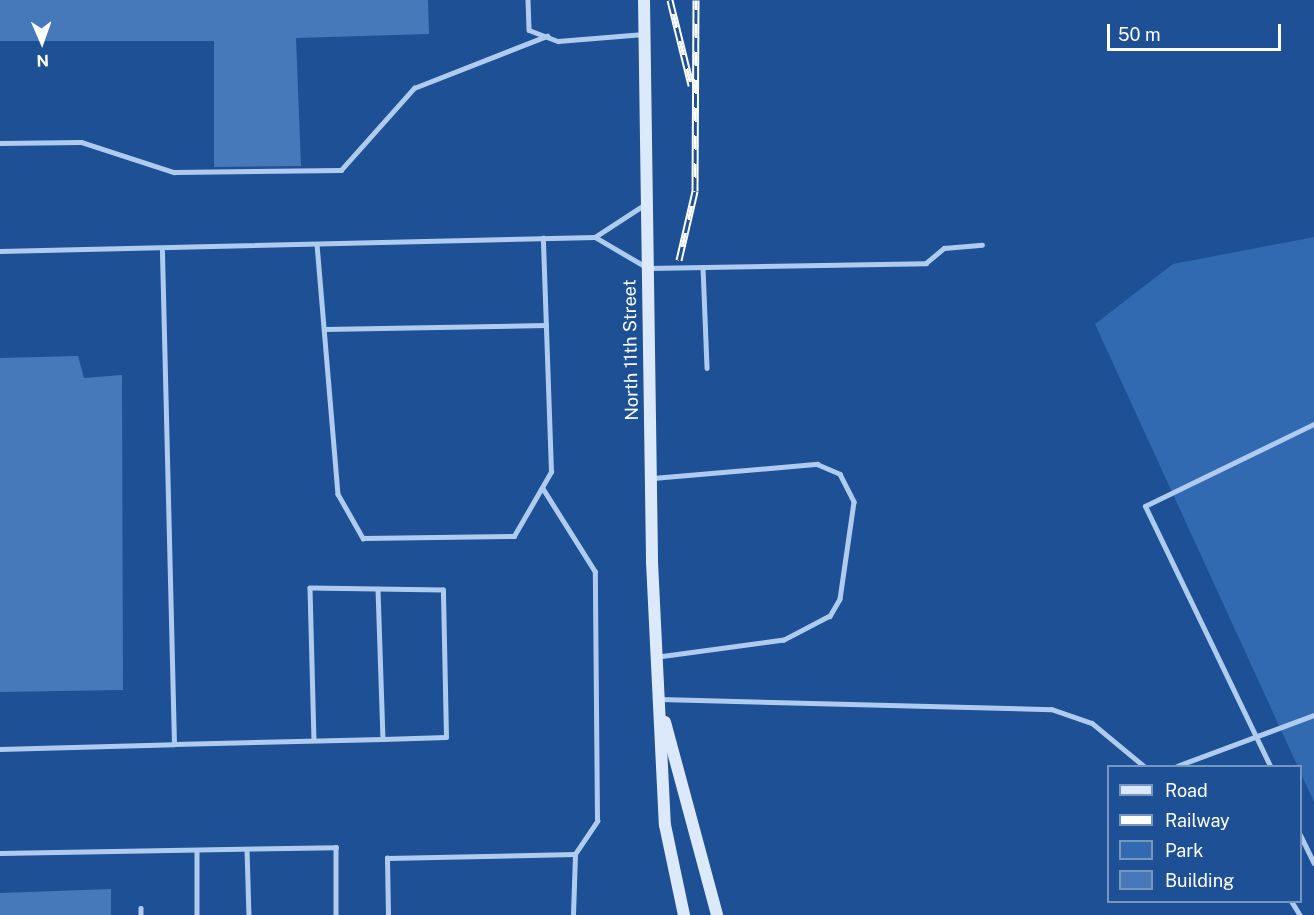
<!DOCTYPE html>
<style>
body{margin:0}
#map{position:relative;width:1314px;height:915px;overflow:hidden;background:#1d5094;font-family:"Public Sans",sans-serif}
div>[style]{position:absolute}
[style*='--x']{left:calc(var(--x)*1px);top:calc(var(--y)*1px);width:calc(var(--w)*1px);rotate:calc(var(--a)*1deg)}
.green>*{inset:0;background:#326ab1}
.building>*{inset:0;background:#4679ba}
.service>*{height:4.5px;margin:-2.25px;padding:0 2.25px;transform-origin:2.25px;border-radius:2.25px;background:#afccee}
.secondary>*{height:12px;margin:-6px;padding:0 6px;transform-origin:6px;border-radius:6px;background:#dce9fa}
.rail>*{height:7px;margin-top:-3.5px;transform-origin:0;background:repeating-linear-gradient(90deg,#1d5094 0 14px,#fff 0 28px);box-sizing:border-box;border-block:2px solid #fff}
span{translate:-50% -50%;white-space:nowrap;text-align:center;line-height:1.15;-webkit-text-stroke:4.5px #1d5094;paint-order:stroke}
.street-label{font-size:18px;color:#fff}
.legend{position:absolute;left:1107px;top:765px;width:195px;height:138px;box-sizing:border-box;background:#1d5094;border:2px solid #7796bf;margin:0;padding:8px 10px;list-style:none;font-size:18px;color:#fff}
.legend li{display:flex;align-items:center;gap:12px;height:30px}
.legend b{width:30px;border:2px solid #7796bf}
.north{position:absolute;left:12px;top:12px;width:60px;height:60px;-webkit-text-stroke:4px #1d5094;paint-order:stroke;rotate:178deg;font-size:16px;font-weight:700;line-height:24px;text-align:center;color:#fff}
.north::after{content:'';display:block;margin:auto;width:21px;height:27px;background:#fff;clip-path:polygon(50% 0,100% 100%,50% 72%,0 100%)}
.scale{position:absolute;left:1107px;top:24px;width:174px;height:27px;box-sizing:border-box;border:3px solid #fff;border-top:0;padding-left:8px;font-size:18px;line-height:21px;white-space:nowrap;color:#fff;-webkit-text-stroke:4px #1d5094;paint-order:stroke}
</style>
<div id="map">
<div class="green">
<div style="clip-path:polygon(1314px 237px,1314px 802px,1095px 324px,1173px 264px)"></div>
</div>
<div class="building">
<div style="clip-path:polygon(0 0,428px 0,429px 34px,296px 38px,301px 166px,214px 167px,214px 41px,0 41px)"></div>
<div style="clip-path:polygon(78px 356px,84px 378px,122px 375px,123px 690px,0 692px,0 358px)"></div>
<div style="clip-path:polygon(111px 889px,111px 915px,0 915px,0 893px)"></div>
</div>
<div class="service">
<div style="--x:528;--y:0;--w:30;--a:88"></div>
<div style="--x:529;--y:30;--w:31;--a:21"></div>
<div style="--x:558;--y:41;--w:86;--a:-4.7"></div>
<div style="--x:0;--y:143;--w:81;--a:-0.7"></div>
<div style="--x:81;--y:142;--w:98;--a:17.9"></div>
<div style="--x:174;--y:172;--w:167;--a:-0.7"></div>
<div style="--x:341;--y:170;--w:110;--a:-48.3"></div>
<div style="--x:414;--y:88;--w:143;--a:-21.4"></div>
<div style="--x:595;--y:237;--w:61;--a:30.3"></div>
<div style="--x:648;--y:268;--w:278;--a:-1"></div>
<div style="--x:926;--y:263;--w:23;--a:-40"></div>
<div style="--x:944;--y:248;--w:38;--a:-5"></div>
<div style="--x:317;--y:244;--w:251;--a:85.2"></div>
<div style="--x:338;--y:494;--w:51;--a:60.4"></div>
<div style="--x:363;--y:538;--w:151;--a:-0.8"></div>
<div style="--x:514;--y:536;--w:74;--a:-60"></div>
<div style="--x:551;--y:472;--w:234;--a:-92"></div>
<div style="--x:0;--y:251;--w:595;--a:-1.35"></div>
<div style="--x:595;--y:237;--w:59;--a:-33.1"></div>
<div style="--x:703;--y:267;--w:101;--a:87.7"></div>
<div style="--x:324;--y:329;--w:222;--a:-1"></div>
<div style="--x:653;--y:478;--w:165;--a:-4.9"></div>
<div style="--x:817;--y:464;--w:25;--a:23"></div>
<div style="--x:840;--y:474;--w:31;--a:63"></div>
<div style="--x:854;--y:502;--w:98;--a:98.2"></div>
<div style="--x:840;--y:599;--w:20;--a:120"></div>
<div style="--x:830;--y:616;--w:52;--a:152.4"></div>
<div style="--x:784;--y:640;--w:126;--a:172.3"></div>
<div style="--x:378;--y:589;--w:150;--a:88.1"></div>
<div style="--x:660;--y:699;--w:391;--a:1.5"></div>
<div style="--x:1051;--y:709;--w:43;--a:18.9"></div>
<div style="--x:1092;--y:723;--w:67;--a:39.6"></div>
<div style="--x:174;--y:744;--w:209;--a:-1.4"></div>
<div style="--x:383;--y:739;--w:63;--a:-1.8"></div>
<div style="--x:446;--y:737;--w:147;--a:-91.2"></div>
<div style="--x:443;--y:590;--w:133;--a:-179.1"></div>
<div style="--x:310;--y:588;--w:152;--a:88.5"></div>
<div style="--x:0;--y:749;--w:174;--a:-1.6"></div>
<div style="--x:174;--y:744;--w:493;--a:-91.4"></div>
<div style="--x:1177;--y:766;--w:146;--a:-20.4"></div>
<div style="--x:1270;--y:766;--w:288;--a:-115.7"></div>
<div style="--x:1145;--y:506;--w:188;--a:-25.9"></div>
<div style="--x:1300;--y:834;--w:32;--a:64"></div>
<div style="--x:247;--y:849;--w:66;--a:88.3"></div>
<div style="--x:197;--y:850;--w:65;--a:90"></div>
<div style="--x:0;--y:853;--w:336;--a:-1"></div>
<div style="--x:336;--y:847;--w:68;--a:90"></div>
<div style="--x:1292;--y:902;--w:15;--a:58"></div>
<div style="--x:141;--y:908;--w:7;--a:90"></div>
<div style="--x:388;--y:915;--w:57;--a:-91"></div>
<div style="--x:387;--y:858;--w:188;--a:-1.2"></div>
<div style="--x:575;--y:854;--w:40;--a:-56"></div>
<div style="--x:597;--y:821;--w:249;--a:-90.5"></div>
<div style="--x:595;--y:572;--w:99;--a:-122.2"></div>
<div style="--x:573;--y:915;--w:61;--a:-88.1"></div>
</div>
<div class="secondary">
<div style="--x:644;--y:0;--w:562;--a:89.18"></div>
<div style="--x:652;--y:562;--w:263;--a:87.2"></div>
<div style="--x:665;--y:825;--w:92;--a:78.1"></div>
<div style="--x:665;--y:722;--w:200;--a:74.9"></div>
</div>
<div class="rail">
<div style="--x:670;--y:0;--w:88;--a:76.1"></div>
<div style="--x:679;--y:260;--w:71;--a:-76.9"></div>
<div style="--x:695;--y:191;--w:191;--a:-89.7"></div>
</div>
<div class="street-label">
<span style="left:631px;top:350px;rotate:-91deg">North 11th Street</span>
</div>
<ul class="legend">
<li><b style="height:8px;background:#dce9fa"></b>Road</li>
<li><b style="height:8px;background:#fff"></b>Railway</li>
<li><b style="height:16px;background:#326ab1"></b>Park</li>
<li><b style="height:16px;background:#4679ba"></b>Building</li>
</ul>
<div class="north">N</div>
<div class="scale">50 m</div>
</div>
